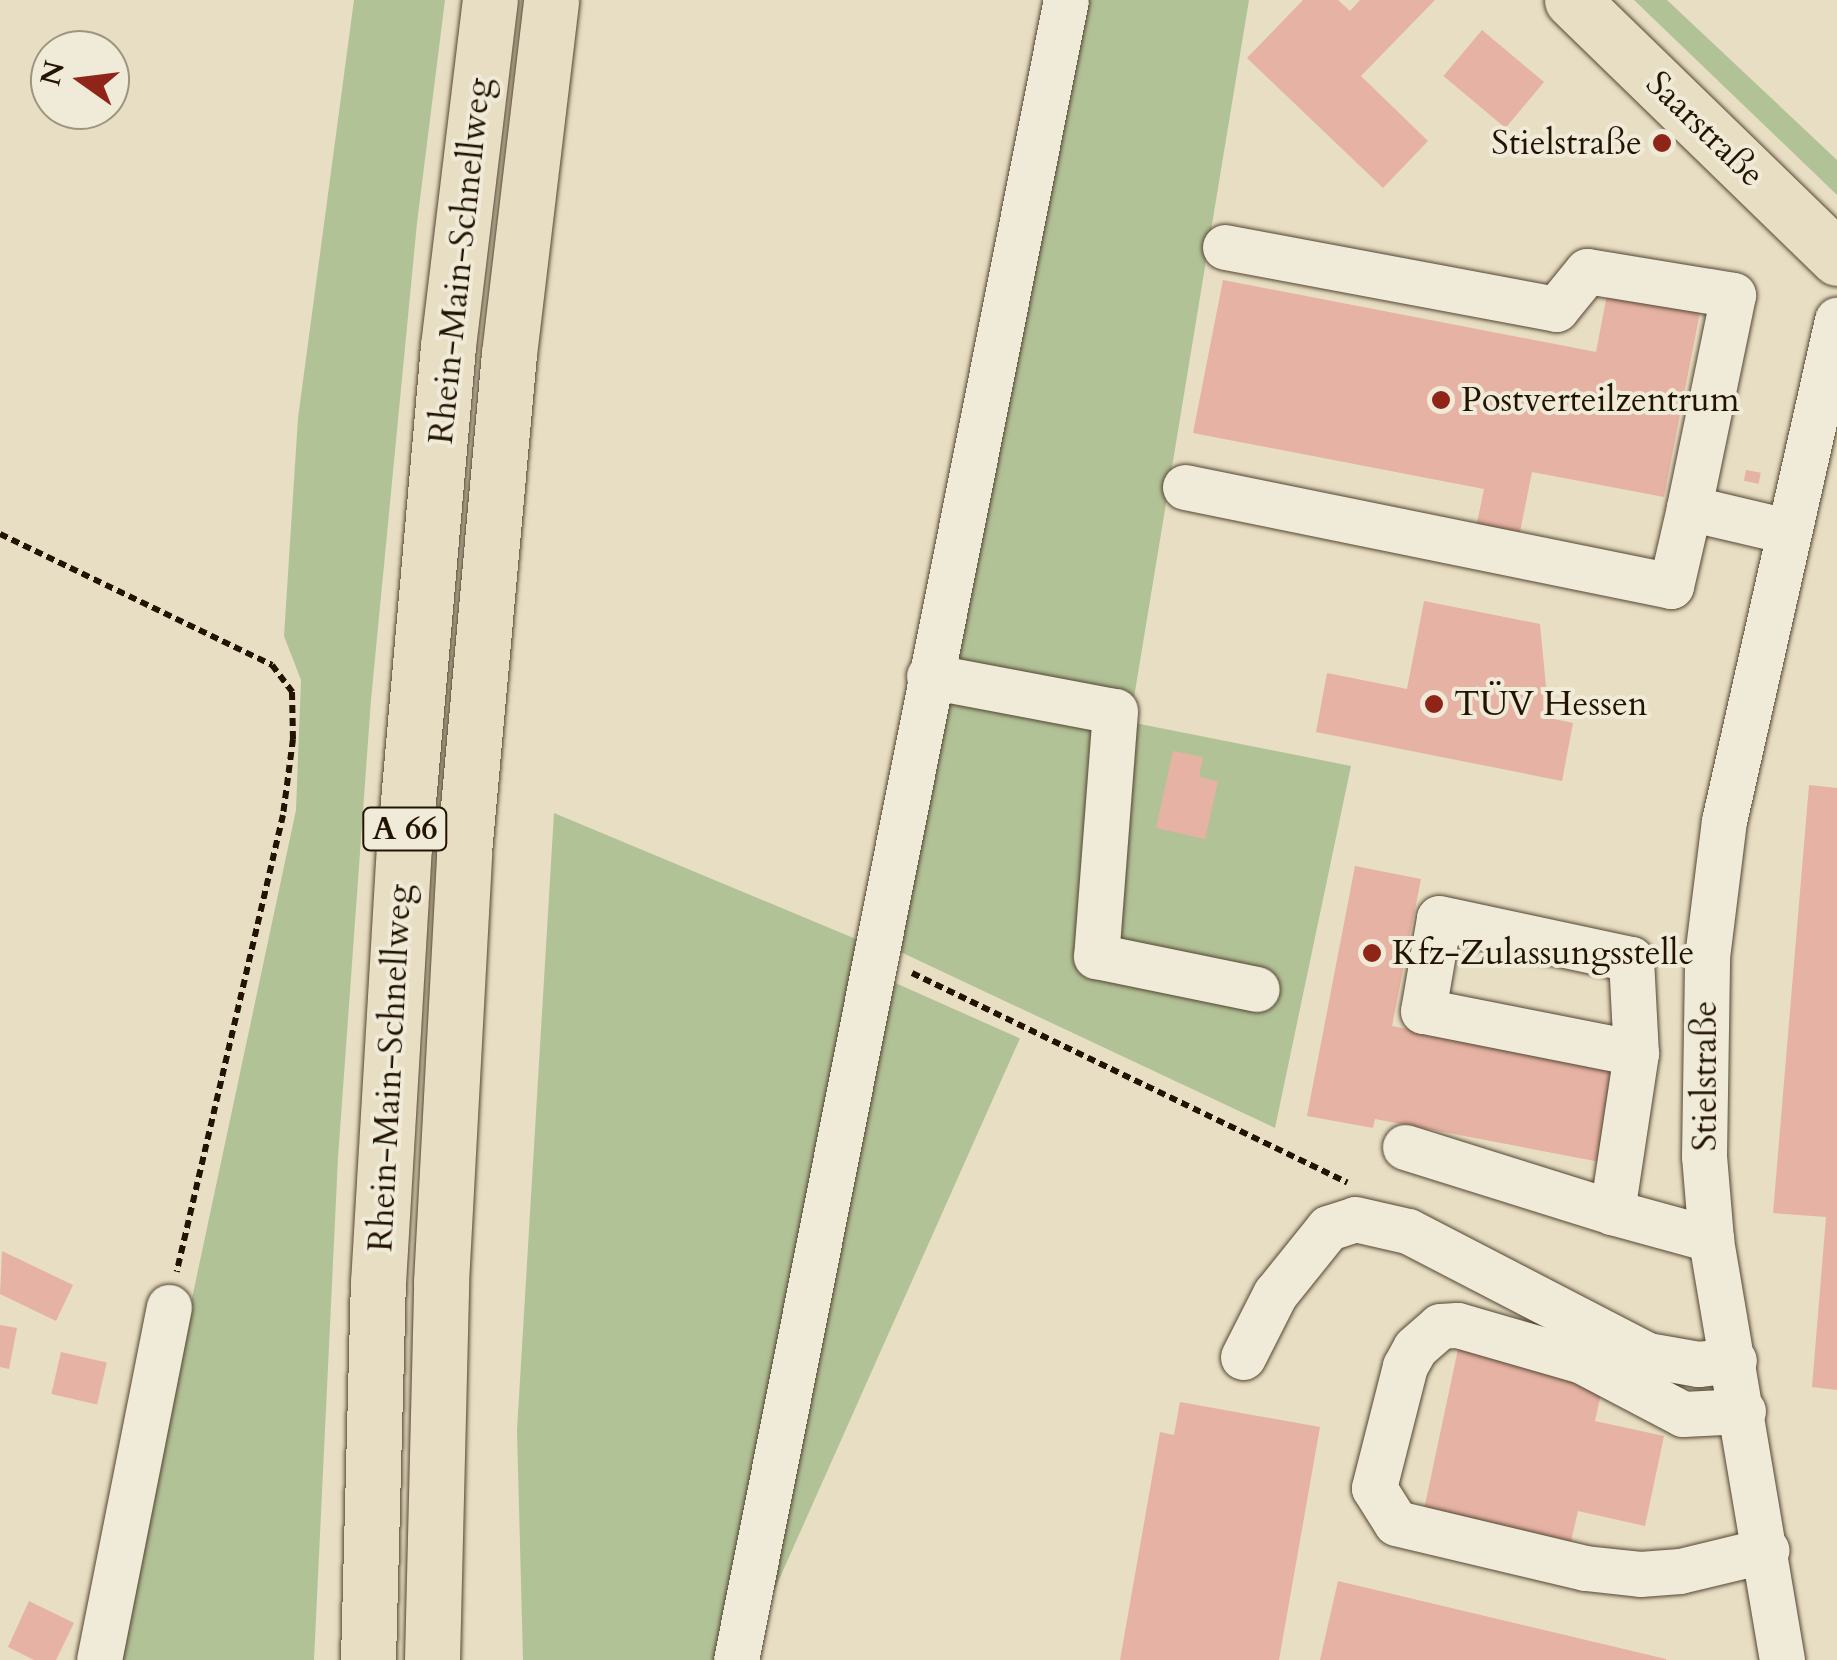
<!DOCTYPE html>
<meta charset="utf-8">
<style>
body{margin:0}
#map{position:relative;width:1837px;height:1660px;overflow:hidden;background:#e8dec3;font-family:Cardo,serif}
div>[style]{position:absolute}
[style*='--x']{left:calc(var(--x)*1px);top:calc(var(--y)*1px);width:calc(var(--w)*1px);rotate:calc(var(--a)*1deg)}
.green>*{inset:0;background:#b2c297;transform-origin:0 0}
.building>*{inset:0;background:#e6b2a3;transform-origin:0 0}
.path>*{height:6px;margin-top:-3px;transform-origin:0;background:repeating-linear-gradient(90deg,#231401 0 8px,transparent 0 13px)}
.roads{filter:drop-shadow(0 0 2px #544632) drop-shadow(0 0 2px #544632)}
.minor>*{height:45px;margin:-22.5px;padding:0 22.5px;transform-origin:22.5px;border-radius:22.5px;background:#f0ead8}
.major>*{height:55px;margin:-27.5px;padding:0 27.5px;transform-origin:27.5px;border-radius:27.5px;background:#e8dec3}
.highway>*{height:55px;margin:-27.5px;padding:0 27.5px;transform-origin:27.5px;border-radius:27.5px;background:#e8dec3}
.dots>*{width:28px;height:28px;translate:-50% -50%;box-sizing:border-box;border:5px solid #f0ead8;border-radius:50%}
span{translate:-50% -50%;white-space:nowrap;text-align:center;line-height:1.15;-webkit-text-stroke:8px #f0ead8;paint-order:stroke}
.shield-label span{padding:2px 8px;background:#f0ead8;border:2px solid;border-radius:8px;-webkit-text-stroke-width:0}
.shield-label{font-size:32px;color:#231401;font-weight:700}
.street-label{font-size:35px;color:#231401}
.poi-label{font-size:35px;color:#231401}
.right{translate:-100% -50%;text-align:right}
.left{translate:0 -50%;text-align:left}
.north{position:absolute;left:30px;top:30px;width:100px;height:100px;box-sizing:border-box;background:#f0ead8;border:2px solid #9e9482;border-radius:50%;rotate:284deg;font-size:28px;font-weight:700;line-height:40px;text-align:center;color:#231401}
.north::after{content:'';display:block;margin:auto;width:35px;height:45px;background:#8f2418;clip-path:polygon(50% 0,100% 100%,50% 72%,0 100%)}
</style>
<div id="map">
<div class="green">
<div style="clip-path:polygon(354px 0,445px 0,417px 223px,371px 700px,338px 1158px,314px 1660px,115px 1660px,296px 810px,301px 680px,284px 636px,298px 418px)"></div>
<div style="clip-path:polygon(1080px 0,1249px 0,1130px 722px,1351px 766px,1275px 1128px,890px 947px)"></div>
<div style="clip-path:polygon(1634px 0,1667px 0,1837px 160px,1837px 195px)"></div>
<div style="clip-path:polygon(554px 813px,863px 942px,719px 1660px,523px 1660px,517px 1430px)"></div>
<div style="left:882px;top:977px;width:151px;height:695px;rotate:24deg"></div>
</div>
<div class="building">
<div style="clip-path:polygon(1303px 0,1338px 0,1350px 11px,1360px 0,1435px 0,1361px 76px,1428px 141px,1383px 188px,1247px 58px)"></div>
<div style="left:1482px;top:30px;width:81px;height:60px;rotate:40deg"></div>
<div style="clip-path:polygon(1223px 280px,1596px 352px,1608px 289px,1701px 307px,1664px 497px,1532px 472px,1519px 537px,1476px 528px,1484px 489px,1193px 433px)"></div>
<div style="left:1746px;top:470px;width:15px;height:11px;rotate:11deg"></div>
<div style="clip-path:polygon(1424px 601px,1540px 624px,1549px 718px,1573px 723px,1562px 781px,1316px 732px,1327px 673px,1407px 689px)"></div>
<div style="clip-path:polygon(1173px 751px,1203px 757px,1199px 777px,1218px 781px,1205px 839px,1156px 828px)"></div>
<div style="clip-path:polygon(1809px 785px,1837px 788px,1837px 1390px,1812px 1387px,1826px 1217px,1773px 1213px)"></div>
<div style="clip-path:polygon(1355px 866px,1421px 879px,1392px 1026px,1618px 1070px,1600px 1162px,1375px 1119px,1373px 1128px,1307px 1116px)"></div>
<div style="clip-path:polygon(2px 1251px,73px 1285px,56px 1321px,0 1294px)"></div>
<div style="clip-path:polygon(0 1325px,17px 1328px,9px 1369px,0 1367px)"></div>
<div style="clip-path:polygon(1458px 1349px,1604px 1380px,1595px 1421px,1664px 1436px,1645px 1526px,1578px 1511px,1569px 1550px,1422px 1519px)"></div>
<div style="left:61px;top:1352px;width:47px;height:43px;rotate:13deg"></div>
<div style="clip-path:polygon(1180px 1402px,1320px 1427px,1279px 1660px,1120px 1660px,1160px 1432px,1174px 1435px)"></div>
<div style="clip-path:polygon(1338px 1581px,1666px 1659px,1666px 1660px,1320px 1660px)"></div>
<div style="clip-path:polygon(29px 1601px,74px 1623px,56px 1660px,34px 1660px,8px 1647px)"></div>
</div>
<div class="path">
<div style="--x:0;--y:534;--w:302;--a:25.7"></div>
<div style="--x:272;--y:665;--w:34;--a:53"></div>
<div style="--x:292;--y:692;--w:47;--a:88.8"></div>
<div style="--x:293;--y:739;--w:77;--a:97.5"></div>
<div style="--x:283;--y:815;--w:469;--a:103.1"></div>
<div style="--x:912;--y:973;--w:483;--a:25.7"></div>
</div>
<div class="roads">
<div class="minor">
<div style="--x:1225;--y:247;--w:337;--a:10.6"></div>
<div style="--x:1556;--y:309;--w:49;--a:-50.8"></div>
<div style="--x:1587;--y:271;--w:148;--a:9.3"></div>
<div style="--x:1733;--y:295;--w:217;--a:101.7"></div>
<div style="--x:1185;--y:487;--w:496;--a:11.5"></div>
<div style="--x:1671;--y:586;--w:80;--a:-77"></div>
<div style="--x:1689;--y:508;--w:101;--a:13.2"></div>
<div style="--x:929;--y:676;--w:189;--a:10.7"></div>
<div style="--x:1115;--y:711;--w:246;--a:94.4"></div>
<div style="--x:1096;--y:956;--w:164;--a:11.6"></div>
<div style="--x:1636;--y:1053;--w:217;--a:-168.8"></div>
<div style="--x:1423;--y:1011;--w:94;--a:-80.2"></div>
<div style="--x:1439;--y:918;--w:196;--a:12.1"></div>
<div style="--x:1631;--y:959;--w:94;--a:87"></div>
<div style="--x:1636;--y:1053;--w:161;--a:98.6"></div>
<div style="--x:1612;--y:1212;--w:103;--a:15.3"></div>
<div style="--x:1405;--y:1147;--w:217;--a:17.4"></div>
<div style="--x:1243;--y:1357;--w:71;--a:-63.1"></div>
<div style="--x:1275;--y:1294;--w:85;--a:-51.2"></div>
<div style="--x:1328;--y:1228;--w:28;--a:-18"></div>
<div style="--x:1355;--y:1219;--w:54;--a:12.8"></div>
<div style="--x:1408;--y:1231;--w:269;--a:27.4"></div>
<div style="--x:1647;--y:1355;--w:52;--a:10"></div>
<div style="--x:1698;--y:1364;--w:36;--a:-6"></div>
<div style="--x:1743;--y:1411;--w:60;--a:177.1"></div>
<div style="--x:1683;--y:1414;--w:114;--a:-152.3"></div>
<div style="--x:1582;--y:1361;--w:130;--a:-163.9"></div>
<div style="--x:1457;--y:1325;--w:17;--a:177"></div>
<div style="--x:1440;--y:1326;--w:33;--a:139"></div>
<div style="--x:1415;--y:1348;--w:21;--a:119"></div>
<div style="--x:1405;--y:1366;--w:126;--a:104.3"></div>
<div style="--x:1374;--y:1488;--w:41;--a:57.8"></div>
<div style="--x:1396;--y:1523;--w:194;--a:13.4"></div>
<div style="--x:1585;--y:1568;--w:55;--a:6.2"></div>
<div style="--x:1640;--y:1574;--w:40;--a:-4.3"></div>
<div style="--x:1680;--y:1571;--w:89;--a:-13.6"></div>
<div style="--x:99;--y:1660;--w:360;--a:-78.8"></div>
<div style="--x:736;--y:1660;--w:1692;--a:-78.76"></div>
<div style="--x:1782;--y:1660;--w:427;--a:-99.6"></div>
<div style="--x:1711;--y:1239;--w:83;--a:-94.8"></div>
<div style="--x:1704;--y:1156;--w:199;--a:-89.1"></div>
<div style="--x:1707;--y:957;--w:137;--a:-82.9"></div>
<div style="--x:1724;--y:821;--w:514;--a:-77.29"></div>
</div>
<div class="major">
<div style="--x:1572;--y:0;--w:370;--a:44.2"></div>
</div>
<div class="highway">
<div style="--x:368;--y:1660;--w:377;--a:-88.5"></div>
<div style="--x:378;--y:1283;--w:437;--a:-86.6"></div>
<div style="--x:404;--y:847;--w:503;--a:-84.98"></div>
<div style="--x:448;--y:346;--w:349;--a:-83.1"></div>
<div style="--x:432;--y:1660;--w:378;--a:-88.6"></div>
<div style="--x:441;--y:1282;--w:431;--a:-86.9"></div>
<div style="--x:464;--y:852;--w:500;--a:-84.84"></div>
<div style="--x:509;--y:354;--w:356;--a:-83.2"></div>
</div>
</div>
<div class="dots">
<div style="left:1662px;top:143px;background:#8f2418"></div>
<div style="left:1441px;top:400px;background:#8f2418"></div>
<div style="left:1434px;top:704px;background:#8f2418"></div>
<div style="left:1372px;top:953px;background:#8f2418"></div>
</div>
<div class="shield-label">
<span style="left:405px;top:829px">A 66</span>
</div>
<div class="street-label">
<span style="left:1705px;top:129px;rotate:44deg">Saarstraße</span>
<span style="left:460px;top:261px;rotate:-84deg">Rhein-Main-Schnellweg</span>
<span style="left:390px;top:1068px;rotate:-87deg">Rhein-Main-Schnellweg</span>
<span style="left:1705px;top:1076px;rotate:-90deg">Stielstraße</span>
</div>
<div class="poi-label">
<span class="right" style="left:1642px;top:143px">Stielstraße</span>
<span class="left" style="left:1461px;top:400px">Postverteilzentrum</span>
<span class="left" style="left:1454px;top:704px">TÜV Hessen</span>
<span class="left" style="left:1392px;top:953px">Kfz-Zulassungsstelle</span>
</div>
<div class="north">N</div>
</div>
